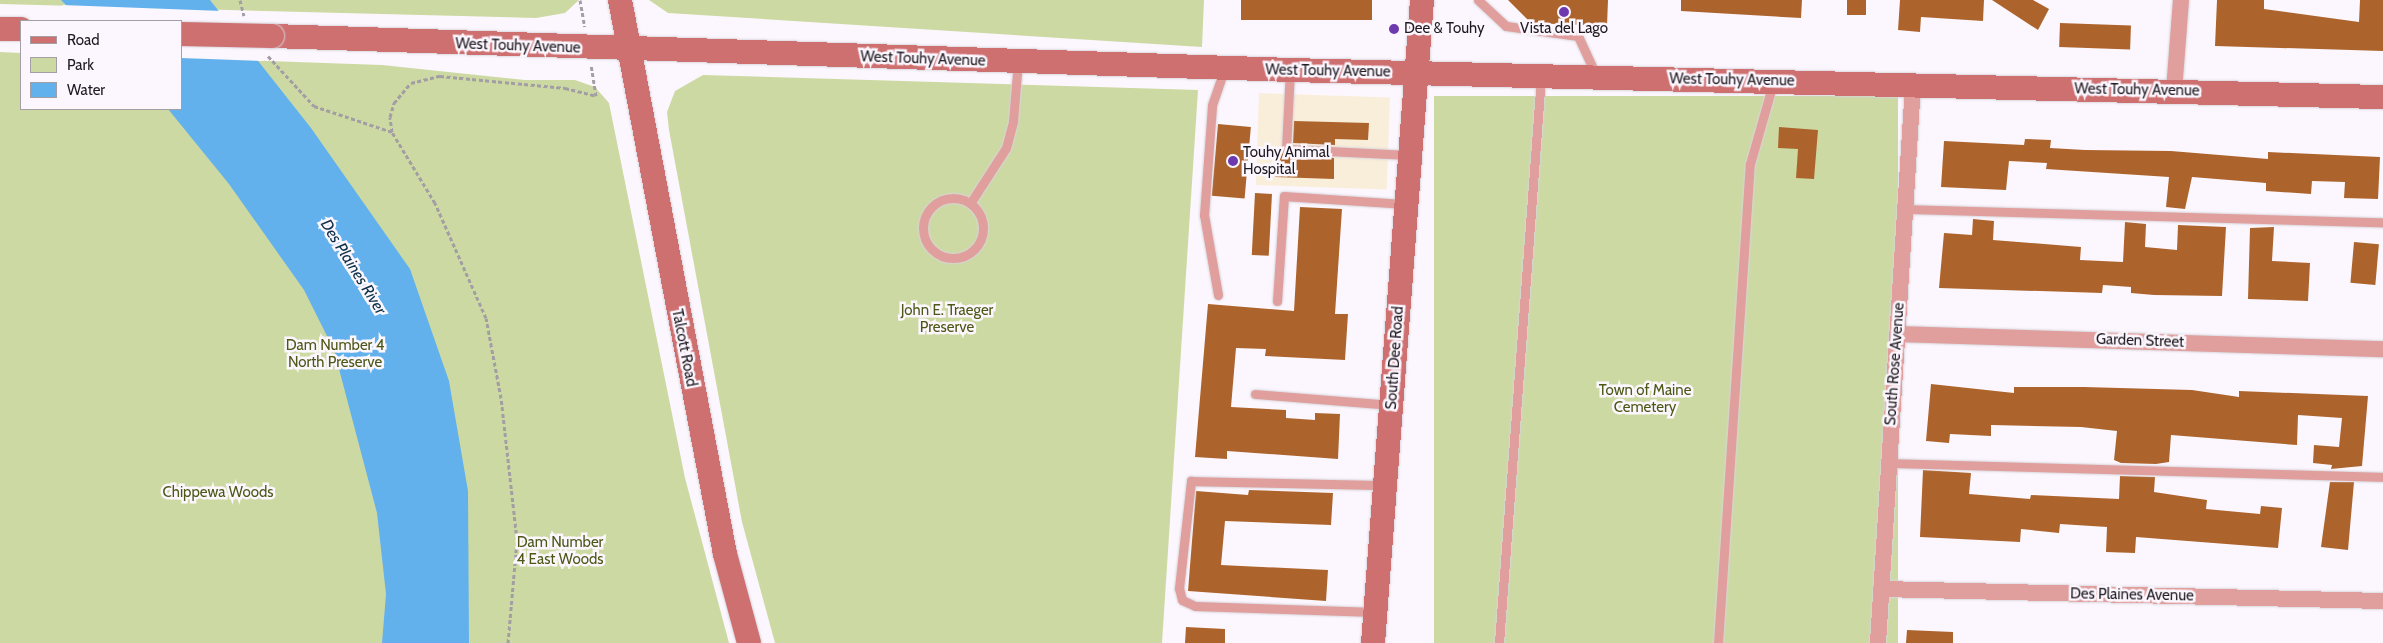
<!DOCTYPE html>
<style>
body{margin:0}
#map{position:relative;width:2383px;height:643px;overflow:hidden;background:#fcf7fe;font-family:Cabin,sans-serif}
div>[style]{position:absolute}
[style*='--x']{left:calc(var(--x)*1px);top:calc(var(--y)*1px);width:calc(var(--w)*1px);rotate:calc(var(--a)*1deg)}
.commercial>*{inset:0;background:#f9eed9;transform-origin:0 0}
.green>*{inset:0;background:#cdd9a2;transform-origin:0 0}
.water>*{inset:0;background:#62b1ed}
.pier>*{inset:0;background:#fcf7fe}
.building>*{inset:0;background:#ad642c;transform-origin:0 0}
.path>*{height:3px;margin-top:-1.5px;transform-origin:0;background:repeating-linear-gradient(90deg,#a29ea4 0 4px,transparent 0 6.5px)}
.roads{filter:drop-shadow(0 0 1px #d8d4da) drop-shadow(0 0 1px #d8d4da)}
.lane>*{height:9px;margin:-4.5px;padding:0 4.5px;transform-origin:4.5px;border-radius:4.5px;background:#e09e9d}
.lane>.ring{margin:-4.5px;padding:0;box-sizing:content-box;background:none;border:9px solid #e09e9d;border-radius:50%}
.street>*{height:16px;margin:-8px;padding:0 8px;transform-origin:8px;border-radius:8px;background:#e09e9d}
.secondary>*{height:24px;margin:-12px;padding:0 12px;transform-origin:12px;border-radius:12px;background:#ce6f70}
.bridges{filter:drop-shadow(0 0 1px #d8d4da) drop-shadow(0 0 1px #d8d4da)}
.secondary-bridge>*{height:24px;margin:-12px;padding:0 12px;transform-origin:12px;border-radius:12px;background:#ce6f70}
.dots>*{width:14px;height:14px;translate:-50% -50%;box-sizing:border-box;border:2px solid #fcf7fe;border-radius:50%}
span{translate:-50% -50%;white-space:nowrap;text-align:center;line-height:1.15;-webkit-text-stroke:5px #fcf7fe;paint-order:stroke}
.poi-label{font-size:15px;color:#1e1a1f}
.left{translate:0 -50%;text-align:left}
.street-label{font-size:15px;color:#1e1a1f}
.park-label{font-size:15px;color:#4e5816}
.water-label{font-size:16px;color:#0d3048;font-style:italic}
.legend{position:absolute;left:20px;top:20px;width:162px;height:90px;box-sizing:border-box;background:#fcf7fe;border:1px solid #a39fa5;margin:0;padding:6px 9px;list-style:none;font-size:15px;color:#1e1a1f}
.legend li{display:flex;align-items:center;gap:10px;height:25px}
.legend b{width:25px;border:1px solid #a39fa5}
</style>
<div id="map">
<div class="commercial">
<div style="left:1259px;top:93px;width:131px;height:92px;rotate:2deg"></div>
</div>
<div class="green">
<div style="clip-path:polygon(0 0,579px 0,565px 13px,536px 18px,0 4px)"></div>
<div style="clip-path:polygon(649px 0,1204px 0,1202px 47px,668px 13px)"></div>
<div style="clip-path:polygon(0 52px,21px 53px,21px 109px,181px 109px,181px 58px,382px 65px,525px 80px,575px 80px,595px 87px,609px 103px,685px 478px,729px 643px,0 643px)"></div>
<div style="clip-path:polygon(703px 75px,1198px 90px,1162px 643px,775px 643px,742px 522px,669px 130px,667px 112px,675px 91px)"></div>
<div style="left:1434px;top:96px;width:464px;height:548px"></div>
</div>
<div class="water">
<div style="clip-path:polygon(61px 0,210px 0,311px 128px,410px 269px,449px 381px,468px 491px,469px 643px,382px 643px,386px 594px,377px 513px,334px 350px,304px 290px,229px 184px,168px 109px,181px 109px,181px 21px,82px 21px)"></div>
</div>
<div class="pier">
<div style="clip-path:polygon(62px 5px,222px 11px,264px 61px,181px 58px,181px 21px,78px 21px)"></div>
</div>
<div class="building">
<div style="left:1241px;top:0;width:131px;height:20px"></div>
<div style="clip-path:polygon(1508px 0,1608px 0,1607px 26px,1531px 23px)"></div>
<div style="clip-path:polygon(1681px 0,1802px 0,1801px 18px,1681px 11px)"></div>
<div style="left:1847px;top:0;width:19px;height:15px"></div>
<div style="clip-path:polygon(1900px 0,1984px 0,1983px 21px,1921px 17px,1920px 32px,1898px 30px)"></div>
<div style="clip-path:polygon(1992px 0,2033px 0,2049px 9px,2038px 30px)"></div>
<div style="clip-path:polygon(2217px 0,2264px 0,2264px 9px,2359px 22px,2360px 0,2383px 0,2383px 51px,2215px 46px)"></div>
<div style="left:2060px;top:23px;width:71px;height:24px;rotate:2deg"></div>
<div style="clip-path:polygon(1294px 121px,1369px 123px,1368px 140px,1335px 139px,1335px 145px,1293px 143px)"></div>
<div style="left:1218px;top:124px;width:33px;height:72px;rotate:5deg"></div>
<div style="clip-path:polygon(1779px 127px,1818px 130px,1814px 179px,1796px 178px,1798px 149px,1778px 148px)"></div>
<div style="clip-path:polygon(2025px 139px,2051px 140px,2050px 148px,2085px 150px,2171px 151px,2268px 159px,2268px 152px,2380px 157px,2378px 199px,2344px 198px,2345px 182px,2312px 181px,2311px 194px,2266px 191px,2266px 183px,2192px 177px,2185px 209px,2166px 207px,2169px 177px,2046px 169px,2047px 163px,2009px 161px,2006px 190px,1941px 187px,1944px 141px,2024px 145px)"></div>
<div style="clip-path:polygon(1276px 151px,1334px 158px,1334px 179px,1275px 177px)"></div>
<div style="left:1255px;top:193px;width:17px;height:62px;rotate:3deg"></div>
<div style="clip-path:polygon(1300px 207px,1342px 209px,1335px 314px,1348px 314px,1345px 360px,1265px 356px,1266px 349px,1236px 348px,1231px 407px,1286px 410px,1286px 418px,1315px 420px,1315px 413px,1340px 414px,1338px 459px,1227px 451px,1227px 459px,1195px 457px,1208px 304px,1294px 311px)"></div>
<div style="clip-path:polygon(1973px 219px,1994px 221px,1993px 240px,2081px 247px,2080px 260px,2123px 262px,2125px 222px,2146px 224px,2145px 247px,2177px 250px,2178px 225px,2226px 227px,2222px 296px,2154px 295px,2131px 293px,2131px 287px,2103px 285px,2102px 293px,1939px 288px,1944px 233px,1972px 235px)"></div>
<div style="clip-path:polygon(2274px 227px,2272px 261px,2310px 263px,2308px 301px,2248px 299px,2250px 228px)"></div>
<div style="left:2354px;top:242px;width:25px;height:41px;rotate:5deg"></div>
<div style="clip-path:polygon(1931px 384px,2014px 393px,2014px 387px,2084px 387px,2192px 390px,2239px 397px,2239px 391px,2368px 396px,2362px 466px,2331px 469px,2332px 465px,2313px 463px,2314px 445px,2339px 447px,2342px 418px,2298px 415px,2297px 445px,2171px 435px,2169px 462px,2156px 464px,2121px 463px,2114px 460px,2117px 431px,2081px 427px,1991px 425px,1991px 436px,1950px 434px,1949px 443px,1926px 441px)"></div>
<div style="clip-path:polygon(1923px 470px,1971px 473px,1969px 494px,2030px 499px,2031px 495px,2119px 499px,2120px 476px,2155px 477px,2154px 492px,2207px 500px,2206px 509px,2260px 514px,2261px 506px,2282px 508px,2278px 548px,2136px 537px,2135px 553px,2106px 552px,2107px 527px,2060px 524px,2059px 533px,2021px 529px,2020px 542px,1920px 537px)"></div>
<div style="clip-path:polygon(2330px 482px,2354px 482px,2348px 550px,2321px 547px)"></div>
<div style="clip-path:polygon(1249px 490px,1333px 493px,1331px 525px,1225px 521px,1221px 565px,1328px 570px,1326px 601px,1188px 591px,1196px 491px,1248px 495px)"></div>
<div style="clip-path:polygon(1186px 627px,1225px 629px,1225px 643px,1185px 643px)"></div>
<div style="clip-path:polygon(1907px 630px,1953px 632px,1953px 643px,1906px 643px)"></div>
</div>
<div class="path">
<div style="--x:240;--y:0;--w:16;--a:76"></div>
<div style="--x:580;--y:0;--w:27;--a:80"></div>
<div style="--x:268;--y:56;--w:68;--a:47.4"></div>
<div style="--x:314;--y:106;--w:82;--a:18.4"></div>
<div style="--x:508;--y:643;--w:103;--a:-85"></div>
<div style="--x:517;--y:540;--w:143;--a:-96.4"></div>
<div style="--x:501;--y:398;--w:81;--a:-100.6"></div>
<div style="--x:486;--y:318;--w:126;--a:-113.9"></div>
<div style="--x:435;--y:203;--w:83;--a:-121.2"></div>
<div style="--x:392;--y:132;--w:15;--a:-98"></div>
<div style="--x:390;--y:117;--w:15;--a:-74"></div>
<div style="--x:394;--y:103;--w:26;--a:-50"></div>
<div style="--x:411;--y:83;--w:30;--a:-14"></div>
<div style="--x:440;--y:76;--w:126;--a:5.5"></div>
<div style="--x:565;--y:88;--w:32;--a:14"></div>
<div style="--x:596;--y:96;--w:31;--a:-99"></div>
</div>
<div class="roads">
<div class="lane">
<div style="--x:1478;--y:0;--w:38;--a:43"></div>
<div style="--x:1506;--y:26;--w:73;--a:7.9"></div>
<div style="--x:1578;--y:36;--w:43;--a:65.2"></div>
<div style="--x:1290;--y:70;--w:79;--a:92.9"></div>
<div style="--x:1286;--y:149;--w:124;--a:2.8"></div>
<div class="ring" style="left:923px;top:198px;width:51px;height:51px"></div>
<div style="--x:971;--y:202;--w:64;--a:-57.1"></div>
<div style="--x:1006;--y:148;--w:28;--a:-75"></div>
<div style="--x:1013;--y:121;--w:59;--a:-85.2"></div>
<div style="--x:1905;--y:209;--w:478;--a:1.6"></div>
<div style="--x:1218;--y:295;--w:81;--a:-99.9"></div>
<div style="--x:1204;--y:215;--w:110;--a:-85.8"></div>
<div style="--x:1212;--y:105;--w:39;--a:-71"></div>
<div style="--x:1277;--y:301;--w:105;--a:-86.2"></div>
<div style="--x:1284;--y:196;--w:122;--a:3.8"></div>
<div style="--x:1255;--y:394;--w:136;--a:4.6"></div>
<div style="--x:1889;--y:463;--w:494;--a:1.6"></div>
<div style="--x:1375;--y:612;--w:180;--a:-178.1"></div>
<div style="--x:1195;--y:606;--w:14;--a:-155"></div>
<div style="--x:1182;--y:600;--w:12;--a:-104"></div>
<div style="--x:1179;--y:588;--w:108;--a:-83.6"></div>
<div style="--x:1191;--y:481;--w:194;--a:1.2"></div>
<div style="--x:1499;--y:643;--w:568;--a:-85.76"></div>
<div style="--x:1718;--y:643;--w:480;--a:-86.2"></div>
<div style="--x:1750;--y:164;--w:84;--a:-74.1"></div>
</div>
<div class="street">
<div style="--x:2174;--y:91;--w:91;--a:-85.6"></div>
<div style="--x:1897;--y:334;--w:486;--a:1.8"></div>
<div style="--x:1881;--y:589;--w:502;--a:1.37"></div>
<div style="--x:1878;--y:643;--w:559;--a:-86.41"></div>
</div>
<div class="secondary">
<div style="--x:620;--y:0;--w:564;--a:79.27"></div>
<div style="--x:725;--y:554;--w:92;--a:74.9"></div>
<div style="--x:0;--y:29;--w:21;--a:0"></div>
<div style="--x:272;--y:36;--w:1019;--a:1.91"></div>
<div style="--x:1290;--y:70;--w:1093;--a:1.42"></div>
<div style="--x:1373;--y:643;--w:645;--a:-85.64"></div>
</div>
</div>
<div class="bridges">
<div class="secondary-bridge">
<div style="--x:181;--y:34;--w:91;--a:1.3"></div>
</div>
</div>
<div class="dots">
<div style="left:1564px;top:12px;background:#6e38af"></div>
<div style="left:1394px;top:29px;background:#6e38af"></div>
<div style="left:1233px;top:161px;background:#6e38af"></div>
</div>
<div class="poi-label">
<span class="left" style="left:1404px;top:29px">Dee &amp; Touhy</span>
<span style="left:1564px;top:29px">Vista del Lago</span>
<span class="left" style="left:1243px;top:161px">Touhy Animal<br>Hospital</span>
</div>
<div class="street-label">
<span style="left:518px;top:46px;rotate:2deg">West Touhy Avenue</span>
<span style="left:923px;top:59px;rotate:2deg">West Touhy Avenue</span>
<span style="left:1328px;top:71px;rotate:1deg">West Touhy Avenue</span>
<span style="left:1732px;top:80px;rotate:1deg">West Touhy Avenue</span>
<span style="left:2137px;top:90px;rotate:1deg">West Touhy Avenue</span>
<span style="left:2140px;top:341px;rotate:2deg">Garden Street</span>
<span style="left:684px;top:348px;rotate:79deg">Talcott Road</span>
<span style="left:1395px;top:358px;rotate:-86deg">South Dee Road</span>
<span style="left:1895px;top:364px;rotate:-86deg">South Rose Avenue</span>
<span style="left:2132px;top:595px;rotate:1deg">Des Plaines Avenue</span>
</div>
<div class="park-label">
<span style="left:947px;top:319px">John E. Traeger<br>Preserve</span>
<span style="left:335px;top:354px">Dam Number 4<br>North Preserve</span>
<span style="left:1645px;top:399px">Town of Maine<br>Cemetery</span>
<span style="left:218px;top:493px">Chippewa Woods</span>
<span style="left:560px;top:551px">Dam Number<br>4 East Woods</span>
</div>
<div class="water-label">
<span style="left:353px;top:267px;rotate:58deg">Des Plaines River</span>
</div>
<ul class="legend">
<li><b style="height:6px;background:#ce6f70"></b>Road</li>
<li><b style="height:14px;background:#cdd9a2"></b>Park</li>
<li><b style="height:14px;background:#62b1ed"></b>Water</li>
</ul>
</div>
